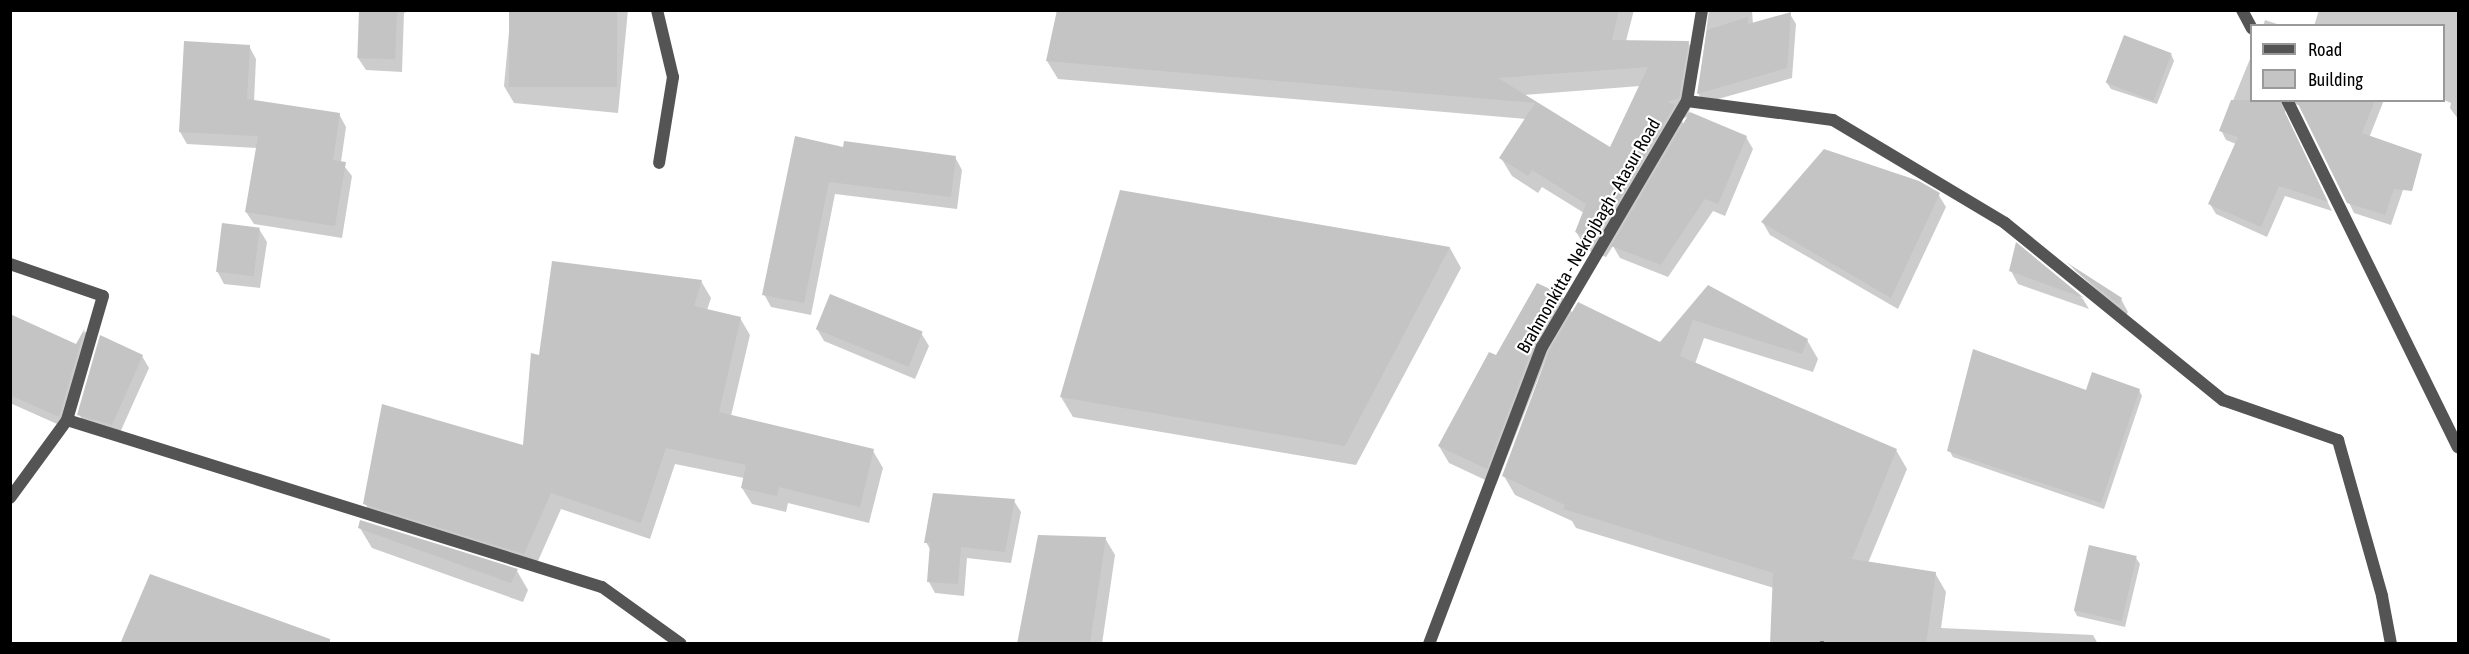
<!DOCTYPE html>
<style>
body{margin:0}
#map{position:relative;width:2469px;height:654px;overflow:hidden;background:#fff;font-family:"Asap Condensed",sans-serif}
div>[style]{position:absolute}
[style*='--x']{left:calc(var(--x)*1px);top:calc(var(--y)*1px);width:calc(var(--w)*1px);rotate:calc(var(--a)*1deg)}
.shadow>*{inset:0;background:#0003}
.building>*{inset:0;background:#c4c4c4;transform-origin:0 0}
.path>*{height:4px;margin-top:-2px;transform-origin:0;background:repeating-linear-gradient(90deg,#767676 0 1.5px,transparent 0 4.5px)}
.minor>*{height:12px;margin:-6px;padding:0 6px;transform-origin:6px;border-radius:6px;background:#545454}
span{translate:-50% -50%;white-space:nowrap;text-align:center;line-height:1.15;-webkit-text-stroke:4.5px #fff;paint-order:stroke}
.street-label{font-size:18px;color:#000}
.frame{position:absolute;inset:0;border:12px solid #000;pointer-events:none}
.legend{position:absolute;left:2250px;top:24px;width:195px;height:78px;box-sizing:border-box;background:#fff;border:2px solid #999;margin:0;padding:8px 10px;list-style:none;font-size:18px;color:#000}
.legend li{display:flex;align-items:center;gap:12px;height:30px}
.legend b{width:30px;border:2px solid #999}
</style>
<div id="map">
<div class="shadow">
<div style="clip-path:polygon(366px 10px,410px 10px,404px 13px,402px 72px,366px 70px,358px 58px)"></div>
<div style="clip-path:polygon(511px 10px,628px 10px,618px 113px,514px 103px,504px 86px)"></div>
<div style="clip-path:polygon(evenodd,1058px 10px,1634px 10px,1626px 41px,1688px 42px,1698px 60px,1689px 113px,1746px 137px,1753px 149px,1725px 216px,1713px 211px,1668px 277px,1620px 258px,1613px 246px,1606px 257px,1587px 250px,1576px 232px,1584px 213px,1542px 187px,1538px 193px,1512px 176px,1501px 158px,1526px 119px,1058px 79px,1047px 61px,1058px 10px,1640px 86px,1611px 149px,1523px 95px,1640px 86px,1058px 10px,1690px 116px,1684px 125px,1681px 119px,1690px 116px)"></div>
<div style="clip-path:polygon(1709px 10px,1752px 10px,1753px 24px,1790px 14px,1796px 24px,1792px 78px,1704px 103px,1698px 93px)"></div>
<div style="clip-path:polygon(2319px 10px,2458px 10px,2458px 119px,2450px 108px,2451px 103px,2444px 100px,2444px 26px,2314px 26px)"></div>
<div style="clip-path:polygon(2265px 20px,2283px 26px,2263px 26px)"></div>
<div style="clip-path:polygon(249px 46px,256px 59px,254px 102px,339px 114px,346px 127px,341px 162px,352px 176px,342px 238px,254px 224px,246px 212px,257px 148px,187px 144px,180px 132px)"></div>
<div style="clip-path:polygon(2171px 54px,2174px 61px,2157px 104px,2111px 89px,2107px 83px)"></div>
<div style="clip-path:polygon(2252px 54px,2252px 100px,2384px 100px,2369px 138px,2413px 161px,2391px 225px,2354px 213px,2301px 106px,2289px 102px,2284px 115px,2332px 211px,2285px 196px,2267px 237px,2216px 214px,2210px 204px,2236px 144px,2226px 140px,2221px 130px)"></div>
<div style="clip-path:polygon(844px 149px,955px 157px,962px 170px,957px 209px,835px 194px,811px 315px,771px 307px,764px 294px)"></div>
<div style="clip-path:polygon(1121px 192px,1450px 248px,1461px 268px,1356px 465px,1073px 417px,1061px 397px)"></div>
<div style="clip-path:polygon(1938px 194px,1946px 207px,1898px 309px,1770px 235px,1763px 223px)"></div>
<div style="clip-path:polygon(259px 229px,267px 242px,260px 288px,224px 284px,217px 271px)"></div>
<div style="clip-path:polygon(2017px 245px,2083px 299px,2089px 309px,2018px 284px,2011px 271px)"></div>
<div style="clip-path:polygon(2070px 266px,2121px 299px,2128px 312px,2126px 316px)"></div>
<div style="clip-path:polygon(701px 281px,711px 298px,707px 310px,740px 318px,750px 335px,731px 416px,873px 451px,883px 468px,869px 523px,788px 503px,786px 512px,752px 504px,742px 488px,744px 478px,675px 464px,650px 539px,561px 509px,534px 570px,374px 520px,365px 503px,525px 447px,540px 357px)"></div>
<div style="clip-path:polygon(1708px 287px,1807px 340px,1818px 359px,1813px 372px,1704px 338px,1695px 364px,1896px 450px,1907px 469px,1868px 563px,1935px 573px,1946px 592px,1941px 628px,2093px 635px,2098px 644px,1771px 644px,1774px 588px,1576px 528px,1572px 521px,1515px 495px,1504px 476px,1548px 353px,1496px 485px,1449px 463px,1439px 446px,1497px 357px,1562px 296px,1573px 314px,1660px 343px)"></div>
<div style="clip-path:polygon(10px 316px,76px 345px,85px 331px,91px 342px,66px 428px,10px 403px)"></div>
<div style="clip-path:polygon(817px 329px,921px 333px,929px 346px,915px 379px,824px 341px)"></div>
<div style="clip-path:polygon(142px 356px,149px 368px,118px 437px,86px 427px,79px 414px)"></div>
<div style="clip-path:polygon(2139px 390px,2142px 396px,2104px 509px,1953px 457px,1949px 450px)"></div>
<div style="clip-path:polygon(1014px 501px,1021px 512px,1011px 563px,967px 558px,964px 596px,935px 593px,929px 582px,931px 551px,926px 542px)"></div>
<div style="clip-path:polygon(360px 528px,517px 571px,528px 590px,523px 602px,372px 548px)"></div>
<div style="clip-path:polygon(1105px 538px,1115px 555px,1102px 644px,1018px 644px)"></div>
<div style="clip-path:polygon(2136px 558px,2140px 564px,2125px 627px,2077px 616px,2074px 610px)"></div>
</div>
<div class="building">
<div style="left:359px;top:10px;width:38px;height:48px;rotate:2deg"></div>
<div style="left:509px;top:10px;width:108px;height:77px"></div>
<div style="clip-path:polygon(evenodd,1057px 10px,1619px 10px,1612px 40px,1689px 41px,1679px 98px,1667px 102px,1675px 105px,1595px 240px,1575px 232px,1586px 204px,1532px 170px,1528px 176px,1499px 158px,1535px 103px,1046px 61px,1057px 10px,1648px 67px,1610px 147px,1498px 78px,1648px 67px)"></div>
<div style="clip-path:polygon(1791px 12px,1787px 68px,1697px 94px,1707px 30px,1748px 17px,1748px 24px)"></div>
<div style="left:2124px;top:35px;width:51px;height:51px;rotate:21deg"></div>
<div style="clip-path:polygon(184px 41px,250px 45px,247px 99px,340px 113px,333px 160px,346px 162px,335px 226px,245px 212px,258px 136px,179px 132px)"></div>
<div style="clip-path:polygon(2231px 100px,2279px 100px,2328px 202px,2279px 186px,2261px 227px,2208px 204px,2238px 137px,2219px 131px)"></div>
<div style="clip-path:polygon(2296px 100px,2375px 100px,2362px 133px,2422px 154px,2412px 191px,2394px 189px,2385px 215px,2347px 203px)"></div>
<div style="clip-path:polygon(1690px 112px,1747px 136px,1718px 204px,1705px 199px,1661px 265px,1611px 246px)"></div>
<div style="clip-path:polygon(795px 136px,843px 147px,844px 141px,956px 156px,951px 197px,829px 182px,804px 303px,762px 295px)"></div>
<div style="clip-path:polygon(1824px 149px,1919px 181px,1940px 193px,1891px 298px,1761px 222px)"></div>
<div style="clip-path:polygon(1120px 190px,1450px 247px,1345px 446px,1060px 397px)"></div>
<div style="left:222px;top:223px;width:38px;height:49px;rotate:7deg"></div>
<div style="clip-path:polygon(2016px 242px,2084px 298px,2009px 271px)"></div>
<div style="clip-path:polygon(552px 261px,702px 280px,694px 306px,741px 317px,719px 412px,874px 449px,860px 507px,779px 487px,777px 496px,741px 488px,746px 465px,666px 448px,641px 523px,551px 493px,524px 554px,363px 504px,382px 404px,523px 445px,531px 353px,539px 355px)"></div>
<div style="clip-path:polygon(2066px 262px,2122px 298px,2119px 305px)"></div>
<div style="clip-path:polygon(1537px 283px,1563px 295px,1534px 344px,1487px 469px,1438px 446px,1489px 352px,1496px 355px)"></div>
<div style="clip-path:polygon(1708px 285px,1808px 339px,1802px 354px,1693px 320px,1680px 356px,1897px 449px,1852px 559px,1936px 572px,1926px 644px,1770px 644px,1773px 573px,1563px 509px,1565px 505px,1502px 476px,1549px 351px,1578px 302px,1660px 342px)"></div>
<div style="left:830px;top:294px;width:100px;height:38px;rotate:22deg"></div>
<div style="clip-path:polygon(10px 314px,76px 344px,85px 328px,59px 417px,10px 395px)"></div>
<div style="clip-path:polygon(100px 335px,143px 355px,112px 425px,77px 415px)"></div>
<div style="clip-path:polygon(1973px 349px,2086px 390px,2092px 372px,2140px 389px,2101px 503px,1947px 451px)"></div>
<div style="clip-path:polygon(933px 493px,1015px 499px,1005px 552px,961px 547px,958px 584px,927px 582px,930px 543px,924px 543px)"></div>
<div style="clip-path:polygon(360px 520px,518px 569px,511px 583px,358px 528px)"></div>
<div style="clip-path:polygon(1038px 535px,1106px 537px,1090px 644px,1017px 644px)"></div>
<div style="left:2089px;top:545px;width:49px;height:67px;rotate:13deg"></div>
<div style="clip-path:polygon(150px 574px,330px 639px,330px 644px,120px 644px)"></div>
</div>
<div class="path">
<div style="--x:1822;--y:641;--w:3;--a:90"></div>
</div>
<div class="minor">
<div style="--x:657;--y:10;--w:69;--a:76.6"></div>
<div style="--x:673;--y:77;--w:87;--a:99.2"></div>
<div style="--x:2242;--y:10;--w:21;--a:62"></div>
<div style="--x:2287;--y:100;--w:387;--a:63.8"></div>
<div style="--x:1687;--y:101;--w:147;--a:7.4"></div>
<div style="--x:1833;--y:120;--w:200;--a:30.9"></div>
<div style="--x:2005;--y:223;--w:281;--a:39.1"></div>
<div style="--x:2223;--y:400;--w:122;--a:19.2"></div>
<div style="--x:2338;--y:440;--w:162;--a:74.2"></div>
<div style="--x:2382;--y:596;--w:49;--a:79.4"></div>
<div style="--x:10;--y:264;--w:98;--a:19"></div>
<div style="--x:103;--y:296;--w:129;--a:106.2"></div>
<div style="--x:67;--y:420;--w:560;--a:17.34"></div>
<div style="--x:602;--y:587;--w:97;--a:35.8"></div>
<div style="--x:10;--y:498;--w:97;--a:-53.8"></div>
<div style="--x:1429;--y:644;--w:318;--a:-69.2"></div>
<div style="--x:1542;--y:347;--w:286;--a:-59.5"></div>
<div style="--x:1687;--y:101;--w:92;--a:-80.6"></div>
</div>
<div class="street-label">
<span style="left:1589px;top:236px;rotate:-60deg">Brahmonkitta - Nekrojbagh - Atasur Road</span>
</div>
<div class="frame"></div>
<ul class="legend">
<li><b style="height:8px;background:#545454"></b>Road</li>
<li><b style="height:16px;background:#c4c4c4"></b>Building</li>
</ul>
</div>
